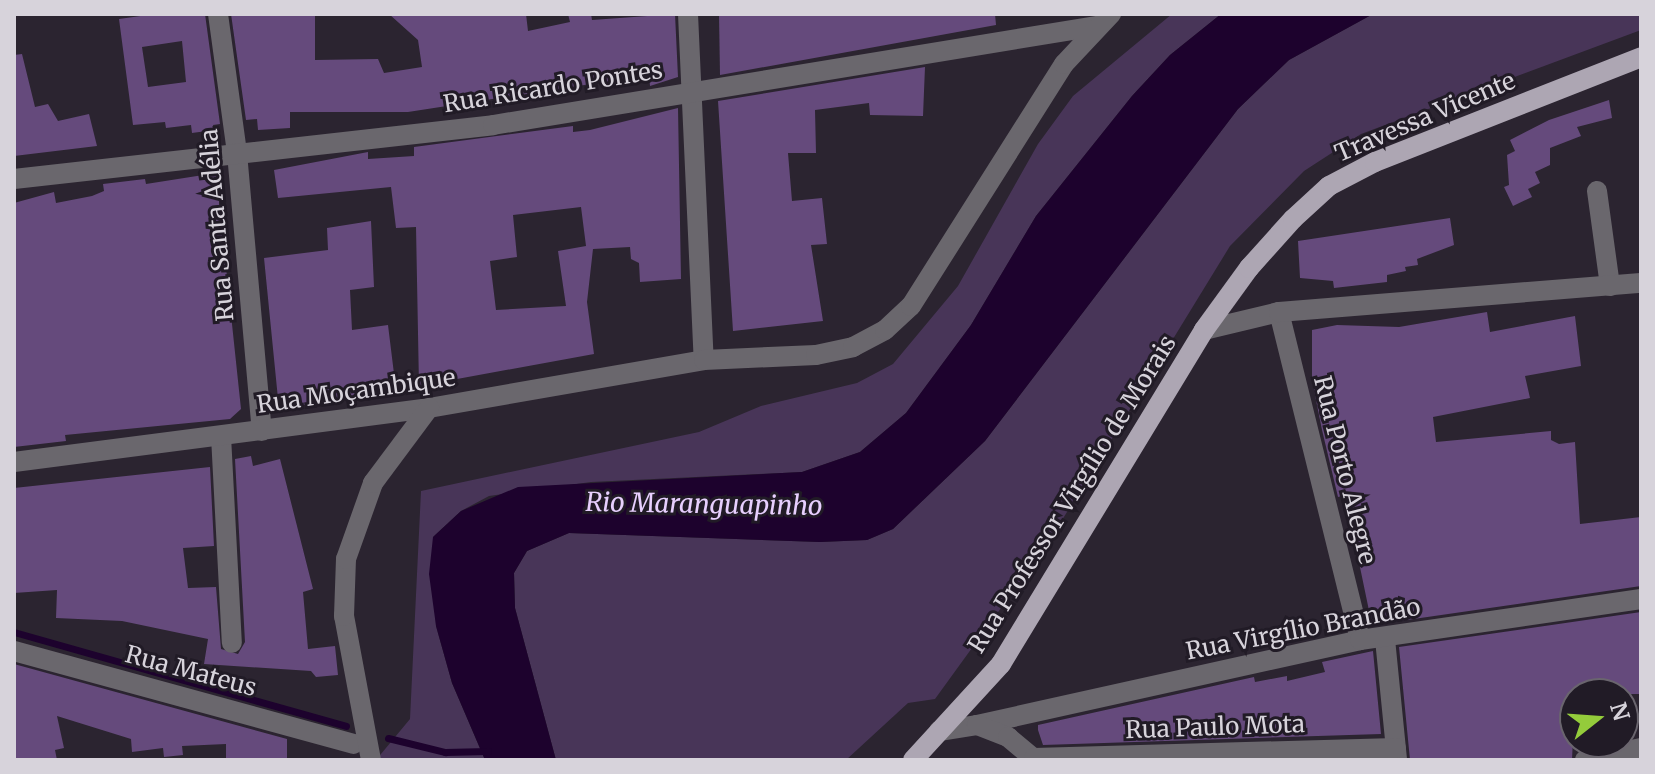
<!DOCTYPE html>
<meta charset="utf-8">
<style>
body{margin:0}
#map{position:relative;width:1655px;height:774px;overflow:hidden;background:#2b2430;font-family:Merriweather,serif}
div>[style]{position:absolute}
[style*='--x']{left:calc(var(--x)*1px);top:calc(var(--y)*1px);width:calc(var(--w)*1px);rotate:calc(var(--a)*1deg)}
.green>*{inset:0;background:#483558}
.water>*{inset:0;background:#1d022d}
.stream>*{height:7px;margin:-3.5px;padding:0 3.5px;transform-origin:3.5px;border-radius:3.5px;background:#1d022d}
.building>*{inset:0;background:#654a7c}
.minor>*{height:20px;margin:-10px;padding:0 10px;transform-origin:10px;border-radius:10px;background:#6a676d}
.major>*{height:20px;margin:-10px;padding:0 10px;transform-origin:10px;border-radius:10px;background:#ada6b3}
span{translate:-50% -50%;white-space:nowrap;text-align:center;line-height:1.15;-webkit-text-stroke:6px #211b26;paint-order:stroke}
.street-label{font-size:24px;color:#d7d3db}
.water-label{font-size:26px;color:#e7cffe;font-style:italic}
.frame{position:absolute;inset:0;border:16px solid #d7d3db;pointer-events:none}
.north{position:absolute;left:1559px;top:678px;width:80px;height:80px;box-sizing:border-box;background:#211b26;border:2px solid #6a656e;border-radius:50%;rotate:73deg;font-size:22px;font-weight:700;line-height:32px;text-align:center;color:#d7d3db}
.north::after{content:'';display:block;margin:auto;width:28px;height:36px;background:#94cc3b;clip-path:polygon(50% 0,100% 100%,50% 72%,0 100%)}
</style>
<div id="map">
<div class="green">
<div style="clip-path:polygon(1172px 14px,1221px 14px,1170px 55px,1132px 96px,1036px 216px,971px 325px,906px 413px,860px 452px,802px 472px,591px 482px,489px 496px,461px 511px,433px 537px,436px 626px,452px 683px,485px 760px,376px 760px,410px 719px,421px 491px,699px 432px,761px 406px,857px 383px,893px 364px,958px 286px,1038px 144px,1073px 96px)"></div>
<div style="clip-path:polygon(1373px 14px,1641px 14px,1641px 30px,1361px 134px,1304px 171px,1230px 246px,1048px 543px,935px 699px,908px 703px,846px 760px,556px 760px,515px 608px,514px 573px,527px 551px,569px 533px,820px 542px,867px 540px,893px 529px,985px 441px,1238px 109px,1289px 60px)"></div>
</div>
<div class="water">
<div style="clip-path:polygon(1221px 14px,1373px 14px,1289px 60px,1238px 109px,985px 441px,893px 529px,867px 540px,820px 542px,569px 533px,527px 551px,514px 573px,515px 608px,556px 760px,485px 760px,452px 683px,436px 626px,429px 574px,433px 537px,461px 511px,518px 487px,802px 472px,860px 452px,906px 413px,971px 325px,1036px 216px,1132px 96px,1170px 55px)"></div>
</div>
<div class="stream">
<div style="--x:14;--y:632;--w:345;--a:15.8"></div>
<div style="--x:388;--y:738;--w:59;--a:13.8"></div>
<div style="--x:445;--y:752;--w:43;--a:-1.3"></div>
</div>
<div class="building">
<div style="clip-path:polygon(evenodd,155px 14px,205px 14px,220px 124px,213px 125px,214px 130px,192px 133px,191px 125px,166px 128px,165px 122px,133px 125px,119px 19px,155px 14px,182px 41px,186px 82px,148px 87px,142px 47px,182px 41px)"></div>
<div style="clip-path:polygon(231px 14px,315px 14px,315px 60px,378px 59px,384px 73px,422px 67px,418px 40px,389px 14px,526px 14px,528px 31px,570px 22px,568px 14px,591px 14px,592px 20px,675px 14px,678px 77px,650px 86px,649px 75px,408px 112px,290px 112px,290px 128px,258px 130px,257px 119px,246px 120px)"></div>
<div style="clip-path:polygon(719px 14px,995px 14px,996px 25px,720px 75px)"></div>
<div style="clip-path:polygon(22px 54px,35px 107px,48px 104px,58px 121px,89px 114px,97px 146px,14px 156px,14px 55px)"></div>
<div style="clip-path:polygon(925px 67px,923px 116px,870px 115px,869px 103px,815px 110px,816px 153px,788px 153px,792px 201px,822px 198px,827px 244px,811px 245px,823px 321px,733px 331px,718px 101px)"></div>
<div style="clip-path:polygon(1609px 100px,1612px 118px,1577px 127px,1581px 136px,1550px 148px,1550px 165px,1535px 172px,1540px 183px,1528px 189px,1532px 197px,1513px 206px,1504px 187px,1509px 185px,1507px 155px,1515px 151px,1510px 140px,1549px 120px)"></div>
<div style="clip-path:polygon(evenodd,678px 108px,681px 279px,640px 282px,639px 263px,631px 259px,630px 247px,593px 249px,587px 302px,594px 354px,419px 386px,416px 227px,396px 228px,391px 187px,278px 198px,274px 170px,368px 152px,368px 159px,414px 156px,414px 147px,573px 126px,573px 132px,590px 130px,678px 108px,581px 207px,586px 246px,558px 251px,566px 306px,496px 310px,490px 261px,517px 257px,513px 215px,581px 207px)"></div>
<div style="clip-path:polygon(216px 173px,241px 409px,230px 419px,65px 435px,66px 441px,14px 447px,14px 203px,54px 192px,56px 203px,92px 196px,104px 191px,103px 184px,145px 179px,146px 184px)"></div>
<div style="clip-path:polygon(1450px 218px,1454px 245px,1417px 259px,1418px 265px,1405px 267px,1406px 271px,1387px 275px,1387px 282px,1334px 288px,1333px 281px,1300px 278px,1298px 241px)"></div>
<div style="clip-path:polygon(371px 221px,374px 287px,350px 290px,352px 330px,388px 325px,396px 390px,279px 409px,264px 258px,328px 250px,327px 228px)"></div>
<div style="clip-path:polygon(1487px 312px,1490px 332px,1575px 316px,1581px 366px,1525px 376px,1530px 398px,1433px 417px,1436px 442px,1551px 431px,1551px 440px,1559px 444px,1575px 442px,1580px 524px,1641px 517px,1641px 586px,1372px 625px,1345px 495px,1338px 497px,1322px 430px,1312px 380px,1312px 330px,1337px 325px,1399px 327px)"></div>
<div style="clip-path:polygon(251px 456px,253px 466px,280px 459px,313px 589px,303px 592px,308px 649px,335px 646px,338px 675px,316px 677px,311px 671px,204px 664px,208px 639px,122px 621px,56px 618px,57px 590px,14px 593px,14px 488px,210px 467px,214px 546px,183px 548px,188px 588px,216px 587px,221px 649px,238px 654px,245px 642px,235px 459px)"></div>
<div style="clip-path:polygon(1641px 612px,1641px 694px,1575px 694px,1572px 760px,1410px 760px,1399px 647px)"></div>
<div style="clip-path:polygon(1373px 651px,1381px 734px,1043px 745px,1038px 730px,1038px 725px,1254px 677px,1255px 682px,1287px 676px,1287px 681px,1325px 672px,1322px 662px)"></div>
<div style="clip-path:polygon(14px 664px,287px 739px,287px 760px,226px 760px,226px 744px,182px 746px,183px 755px,164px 757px,163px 748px,132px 752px,131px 739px,57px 716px,64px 748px,55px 750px,57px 760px,14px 760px)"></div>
</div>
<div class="minor">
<div style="--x:218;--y:14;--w:140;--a:82.2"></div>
<div style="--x:237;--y:153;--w:279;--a:84.9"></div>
<div style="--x:688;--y:14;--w:346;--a:87.4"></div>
<div style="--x:14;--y:179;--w:482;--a:-6.4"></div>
<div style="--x:493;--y:125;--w:611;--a:-9.32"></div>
<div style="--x:1597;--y:191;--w:96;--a:82.2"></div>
<div style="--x:1279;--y:312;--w:338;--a:76.1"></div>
<div style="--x:1204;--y:330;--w:77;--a:-13.5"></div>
<div style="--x:1279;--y:312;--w:363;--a:-4.6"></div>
<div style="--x:221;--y:436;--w:207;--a:87"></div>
<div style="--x:14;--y:462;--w:418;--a:-7.4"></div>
<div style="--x:429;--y:408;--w:279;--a:-9.9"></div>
<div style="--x:704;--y:360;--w:112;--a:-2.6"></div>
<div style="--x:816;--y:355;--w:38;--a:-12"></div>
<div style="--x:853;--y:347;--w:36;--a:-28"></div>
<div style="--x:885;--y:330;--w:35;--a:-43"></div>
<div style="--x:911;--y:306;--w:286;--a:-57.7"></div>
<div style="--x:1064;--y:64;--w:69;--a:-46.8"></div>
<div style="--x:1385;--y:639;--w:122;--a:84.3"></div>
<div style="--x:14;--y:651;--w:352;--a:15.3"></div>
<div style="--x:977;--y:725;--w:392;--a:-12.5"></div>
<div style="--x:1360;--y:640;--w:284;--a:-8.3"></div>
<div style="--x:939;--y:731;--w:38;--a:-9"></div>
<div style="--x:977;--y:725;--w:33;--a:21"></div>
<div style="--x:1008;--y:737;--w:35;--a:40"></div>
<div style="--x:1034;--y:758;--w:362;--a:-1.6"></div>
<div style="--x:371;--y:760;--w:147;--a:-100.6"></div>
<div style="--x:344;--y:616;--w:57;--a:-88"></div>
<div style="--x:346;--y:559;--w:81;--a:-70.4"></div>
<div style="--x:373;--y:483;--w:94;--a:-53.3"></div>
<div style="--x:1585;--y:760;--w:57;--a:-12.1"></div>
</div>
<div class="major">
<div style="--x:913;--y:760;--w:130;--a:-47.5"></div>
<div style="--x:1001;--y:664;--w:391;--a:-58.7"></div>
<div style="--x:1204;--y:330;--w:77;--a:-54"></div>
<div style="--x:1249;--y:268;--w:66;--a:-48.1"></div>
<div style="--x:1293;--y:219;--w:49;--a:-42.5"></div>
<div style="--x:1329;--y:186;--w:52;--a:-27.6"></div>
<div style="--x:1375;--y:162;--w:286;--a:-21.5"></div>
</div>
<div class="street-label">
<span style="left:553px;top:87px;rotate:-9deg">Rua Ricardo Pontes</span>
<span style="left:1425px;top:117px;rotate:-23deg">Travessa Vicente</span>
<span style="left:217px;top:225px;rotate:-95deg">Rua Santa Adélia</span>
<span style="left:356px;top:391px;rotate:-8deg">Rua Moçambique</span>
<span style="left:1345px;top:470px;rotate:76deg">Rua Porto Alegre</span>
<span style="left:1072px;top:494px;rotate:-58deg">Rua Professor Virgílio de Morais</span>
<span style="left:1303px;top:629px;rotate:-11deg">Rua Virgílio Brandão</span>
<span style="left:191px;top:671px;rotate:15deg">Rua Mateus</span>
<span style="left:1215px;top:727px;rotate:-2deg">Rua Paulo Mota</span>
</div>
<div class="water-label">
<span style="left:704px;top:504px;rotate:1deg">Rio Maranguapinho</span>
</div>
<div class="frame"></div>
<div class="north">N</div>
</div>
